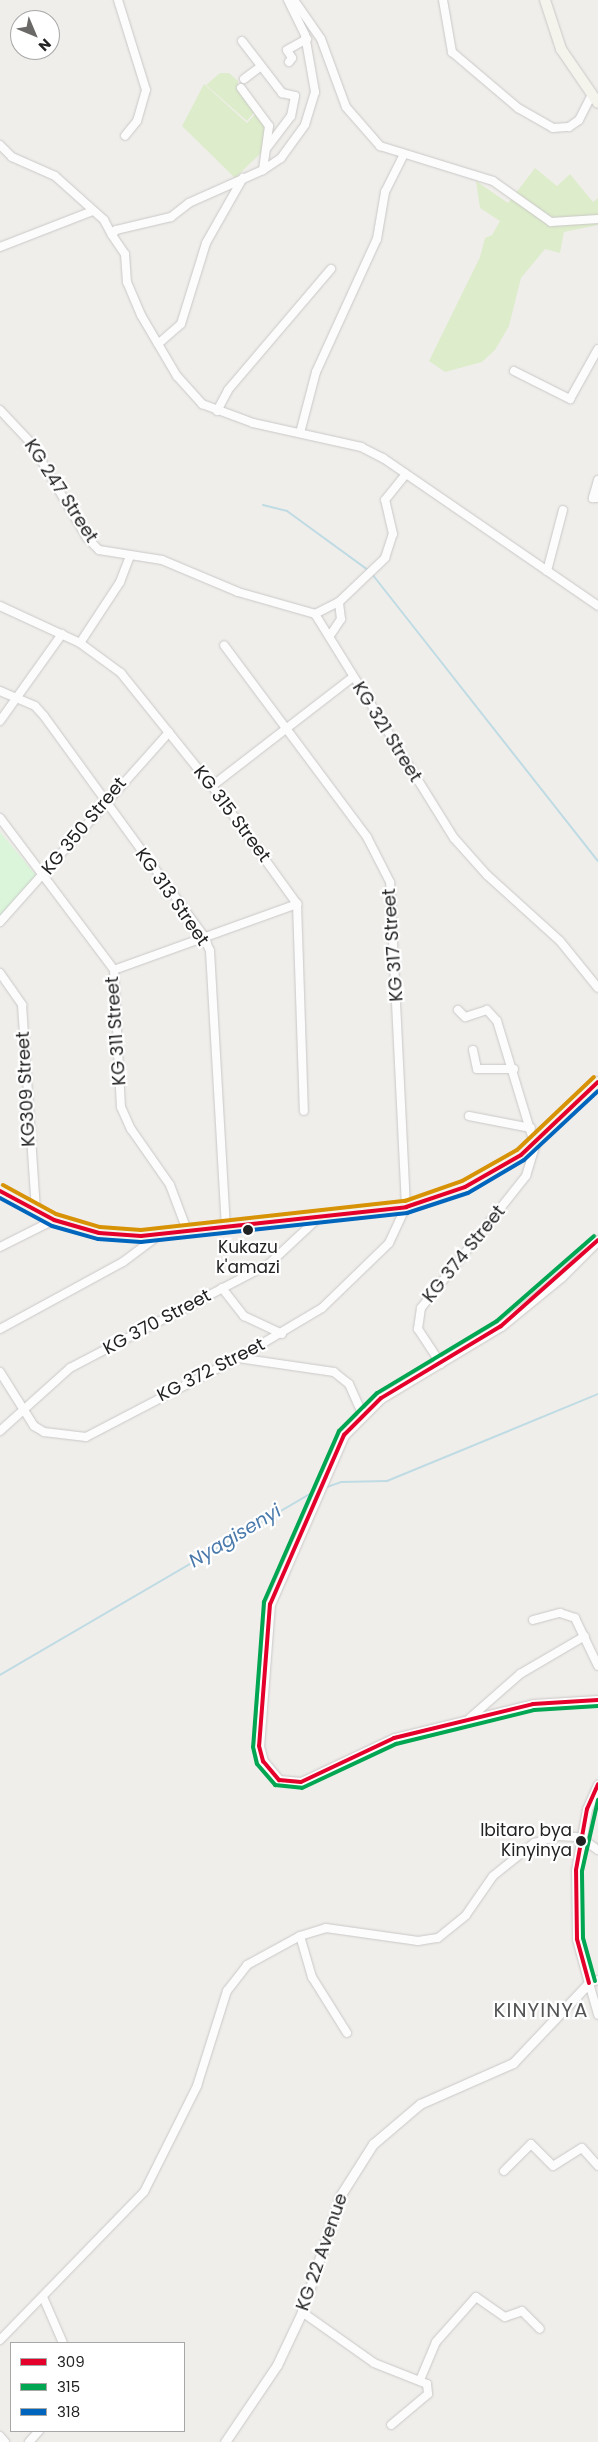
<!DOCTYPE html>
<style>
body{margin:0}
#map{position:relative;width:598px;height:2442px;overflow:hidden;background:#f0eeeb;font-family:Poppins,sans-serif}
div>[style]{position:absolute}
[style*='--x']{left:calc(var(--x)*1px);top:calc(var(--y)*1px);width:calc(var(--w)*1px);rotate:calc(var(--a)*1deg)}
.grass>*{inset:0;background:#ddeccb}
.park>*{inset:0;background:#daf5da}
.stream>*{height:2px;margin:-1px;padding:0 1px;transform-origin:1px;border-radius:1px;background:#bfdbe3}
.roads{filter:drop-shadow(0 0 1px #c9c8c7) drop-shadow(0 0 1px #c9c8c7)}
.minor>*{height:8px;margin:-4px;padding:0 4px;transform-origin:4px;border-radius:4px;background:#fdfcfc}
.tertiary>*{height:9px;margin:-4.5px;padding:0 4.5px;transform-origin:4.5px;border-radius:4.5px;background:#fdfcfc}
.secondary>*{height:10px;margin:-5px;padding:0 5px;transform-origin:5px;border-radius:5px;background:#f4f4ed}
.bus-1>*{height:4px;margin:-2px;padding:0 2px;transform-origin:2px;border-radius:2px;background:#e4002b}
.bus-2>*{height:4px;margin:-2px;padding:0 2px;transform-origin:2px;border-radius:2px;background:#00a651}
.bus-3>*{height:4px;margin:-2px;padding:0 2px;transform-origin:2px;border-radius:2px;background:#0065bd}
.bus-4>*{height:4px;margin:-2px;padding:0 2px;transform-origin:2px;border-radius:2px;background:#d79205}
.dots>*{width:14px;height:14px;translate:-50% -50%;box-sizing:border-box;border:2px solid #fff;border-radius:50%}
span{translate:-50% -50%;white-space:nowrap;text-align:center;line-height:1.15;-webkit-text-stroke:4.5px #fff;paint-order:stroke}
.bus-label{font-size:17px;color:#222}
.right{translate:-100% -50%;text-align:right}
.street-label{font-size:18px;color:#222}
.water-label{font-size:19px;color:#4a7aab;font-style:italic}
.quarter-label{font-size:20px;color:#555;letter-spacing:1px}
.legend{position:absolute;left:10px;top:2342px;width:175px;height:90px;box-sizing:border-box;background:#fff;border:1px solid #a7a7a7;margin:0;padding:6px 9px;list-style:none;font-size:15px;color:#222}
.legend li{display:flex;align-items:center;gap:10px;height:25px}
.legend b{width:25px;border:1px solid #a7a7a7}
.north{position:absolute;left:10px;top:10px;width:50px;height:50px;box-sizing:border-box;background:#fff;border:1px solid #a7a7a7;border-radius:50%;rotate:135deg;font-size:14px;font-weight:700;line-height:20px;text-align:center;color:#222}
.north::after{content:'';display:block;margin:auto;width:18px;height:22px;background:#6a6968;clip-path:polygon(50% 0,100% 100%,50% 72%,0 100%)}
</style>
<div id="map">
<div class="grass">
<div style="clip-path:polygon(220px 73px,229px 73px,238px 81px,238px 89px,257px 109px,247px 121px,206px 85px)"></div>
<div style="clip-path:polygon(204px 84px,247px 123px,257px 112px,267px 127px,262px 152px,235px 178px,182px 126px)"></div>
<div style="clip-path:polygon(535px 168px,557px 186px,570px 174px,593px 202px,598px 198px,598px 225px,564px 232px,560px 253px,545px 249px,521px 278px,509px 326px,495px 350px,482px 362px,445px 372px,429px 361px,480px 257px,485px 238px,492px 235px,500px 221px,480px 208px,476px 181px,508px 203px)"></div>
</div>
<div class="park">
<div style="clip-path:polygon(0 832px,36px 875px,0 921px)"></div>
</div>
<div class="stream">
<div style="--x:263;--y:505;--w:25;--a:14"></div>
<div style="--x:287;--y:511;--w:100;--a:36.1"></div>
<div style="--x:372;--y:574;--w:365;--a:51.8"></div>
<div style="--x:324;--y:1488;--w:18;--a:-19"></div>
<div style="--x:341;--y:1482;--w:46;--a:-1.2"></div>
<div style="--x:387;--y:1481;--w:228;--a:-22.4"></div>
<div style="--x:0;--y:1675;--w:367;--a:-30.3"></div>
</div>
<div class="roads">
<div class="minor">
<div style="--x:118;--y:0;--w:94;--a:72.7"></div>
<div style="--x:146;--y:90;--w:32;--a:106"></div>
<div style="--x:137;--y:121;--w:19;--a:129"></div>
<div style="--x:288;--y:0;--w:39;--a:64"></div>
<div style="--x:305;--y:35;--w:58;--a:80"></div>
<div style="--x:315;--y:92;--w:34;--a:107"></div>
<div style="--x:305;--y:125;--w:41;--a:126"></div>
<div style="--x:281;--y:158;--w:22;--a:146"></div>
<div style="--x:263;--y:170;--w:81;--a:156"></div>
<div style="--x:189;--y:203;--w:23;--a:142"></div>
<div style="--x:171;--y:217;--w:57;--a:166.7"></div>
<div style="--x:116;--y:230;--w:6;--a:129"></div>
<div style="--x:112;--y:235;--w:23;--a:56"></div>
<div style="--x:125;--y:254;--w:28;--a:86"></div>
<div style="--x:127;--y:282;--w:36;--a:67"></div>
<div style="--x:141;--y:315;--w:71;--a:59.5"></div>
<div style="--x:177;--y:376;--w:38;--a:48"></div>
<div style="--x:202;--y:404;--w:54;--a:20.4"></div>
<div style="--x:253;--y:423;--w:111;--a:12.5"></div>
<div style="--x:361;--y:447;--w:25;--a:27"></div>
<div style="--x:383;--y:458;--w:261;--a:34.5"></div>
<div style="--x:294;--y:0;--w:47;--a:55.3"></div>
<div style="--x:321;--y:39;--w:72;--a:69.8"></div>
<div style="--x:346;--y:107;--w:52;--a:48.9"></div>
<div style="--x:380;--y:146;--w:118;--a:17.2"></div>
<div style="--x:493;--y:181;--w:71;--a:35.3"></div>
<div style="--x:551;--y:222;--w:47;--a:-3.7"></div>
<div style="--x:443;--y:0;--w:53;--a:80.2"></div>
<div style="--x:452;--y:52;--w:87;--a:40.3"></div>
<div style="--x:518;--y:108;--w:40;--a:29.7"></div>
<div style="--x:553;--y:128;--w:16;--a:-4"></div>
<div style="--x:569;--y:127;--w:12;--a:-35"></div>
<div style="--x:579;--y:120;--w:28;--a:-63"></div>
<div style="--x:242;--y:41;--w:66;--a:52.4"></div>
<div style="--x:282;--y:93;--w:13;--a:13"></div>
<div style="--x:295;--y:96;--w:20;--a:101"></div>
<div style="--x:291;--y:116;--w:41;--a:127.1"></div>
<div style="--x:289;--y:62;--w:5;--a:-53"></div>
<div style="--x:292;--y:58;--w:9;--a:-122"></div>
<div style="--x:287;--y:50;--w:23;--a:-29"></div>
<div style="--x:244;--y:79;--w:21;--a:-37"></div>
<div style="--x:241;--y:88;--w:47;--a:53.6"></div>
<div style="--x:269;--y:126;--w:44;--a:97.8"></div>
<div style="--x:0;--y:145;--w:17;--a:45"></div>
<div style="--x:12;--y:157;--w:47;--a:23.8"></div>
<div style="--x:55;--y:176;--w:66;--a:41.9"></div>
<div style="--x:104;--y:220;--w:17;--a:62"></div>
<div style="--x:0;--y:247;--w:100;--a:-21.2"></div>
<div style="--x:158;--y:344;--w:30;--a:-41"></div>
<div style="--x:181;--y:324;--w:85;--a:-72.8"></div>
<div style="--x:206;--y:243;--w:75;--a:-60.4"></div>
<div style="--x:514;--y:371;--w:63;--a:26.6"></div>
<div style="--x:570;--y:399;--w:57;--a:-60.8"></div>
<div style="--x:0;--y:410;--w:45;--a:46.8"></div>
<div style="--x:31;--y:443;--w:110;--a:59.5"></div>
<div style="--x:87;--y:538;--w:17;--a:45"></div>
<div style="--x:99;--y:550;--w:64;--a:9"></div>
<div style="--x:162;--y:560;--w:82;--a:22.8"></div>
<div style="--x:238;--y:592;--w:80;--a:15.9"></div>
<div style="--x:315;--y:614;--w:264;--a:58.2"></div>
<div style="--x:454;--y:838;--w:50;--a:48.3"></div>
<div style="--x:487;--y:875;--w:98;--a:42.1"></div>
<div style="--x:560;--y:941;--w:60;--a:51"></div>
<div style="--x:217;--y:411;--w:24;--a:-62"></div>
<div style="--x:228;--y:390;--w:159;--a:-49.6"></div>
<div style="--x:300;--y:433;--w:63;--a:-75.3"></div>
<div style="--x:316;--y:372;--w:146;--a:-65.4"></div>
<div style="--x:377;--y:239;--w:48;--a:-80.3"></div>
<div style="--x:385;--y:192;--w:40;--a:-63.4"></div>
<div style="--x:598;--y:480;--w:19;--a:106"></div>
<div style="--x:593;--y:498;--w:5;--a:0"></div>
<div style="--x:547;--y:571;--w:63;--a:-75.3"></div>
<div style="--x:0;--y:606;--w:88;--a:24.8"></div>
<div style="--x:80;--y:643;--w:51;--a:36.2"></div>
<div style="--x:121;--y:673;--w:145;--a:51.2"></div>
<div style="--x:212;--y:786;--w:145;--a:54.2"></div>
<div style="--x:297;--y:904;--w:207;--a:88.1"></div>
<div style="--x:315;--y:614;--w:27;--a:-27"></div>
<div style="--x:339;--y:602;--w:64;--a:-43.7"></div>
<div style="--x:385;--y:558;--w:25;--a:-72"></div>
<div style="--x:393;--y:534;--w:35;--a:-103"></div>
<div style="--x:385;--y:500;--w:33;--a:-51"></div>
<div style="--x:331;--y:634;--w:18;--a:-56"></div>
<div style="--x:341;--y:619;--w:17;--a:-97"></div>
<div style="--x:80;--y:643;--w:73;--a:-56.7"></div>
<div style="--x:120;--y:582;--w:28;--a:-69"></div>
<div style="--x:0;--y:691;--w:38;--a:23"></div>
<div style="--x:35;--y:706;--w:13;--a:48"></div>
<div style="--x:44;--y:716;--w:271;--a:54"></div>
<div style="--x:203;--y:935;--w:17;--a:66"></div>
<div style="--x:210;--y:951;--w:278;--a:86.7"></div>
<div style="--x:0;--y:721;--w:107;--a:-54.5"></div>
<div style="--x:212;--y:786;--w:178;--a:-37.7"></div>
<div style="--x:0;--y:818;--w:190;--a:53.1"></div>
<div style="--x:114;--y:970;--w:137;--a:87.1"></div>
<div style="--x:121;--y:1107;--w:24;--a:66"></div>
<div style="--x:131;--y:1129;--w:68;--a:55.1"></div>
<div style="--x:170;--y:1185;--w:51;--a:69.4"></div>
<div style="--x:0;--y:922;--w:254;--a:-48.3"></div>
<div style="--x:114;--y:970;--w:195;--a:-19.8"></div>
<div style="--x:0;--y:973;--w:39;--a:55"></div>
<div style="--x:22;--y:1005;--w:207;--a:86.1"></div>
<div style="--x:473;--y:1050;--w:19;--a:78"></div>
<div style="--x:477;--y:1069;--w:37;--a:0"></div>
<div style="--x:469;--y:1116;--w:63;--a:11"></div>
<div style="--x:0;--y:1247;--w:60;--a:-26.6"></div>
<div style="--x:222;--y:1288;--w:36;--a:52"></div>
<div style="--x:244;--y:1316;--w:42;--a:25.3"></div>
<div style="--x:0;--y:1329;--w:140;--a:-28.6"></div>
<div style="--x:123;--y:1262;--w:45;--a:-36.9"></div>
<div style="--x:238;--y:1358;--w:97;--a:8.3"></div>
<div style="--x:334;--y:1372;--w:19;--a:39"></div>
<div style="--x:349;--y:1384;--w:32;--a:66"></div>
<div style="--x:441;--y:1364;--w:42;--a:-123.3"></div>
<div style="--x:418;--y:1329;--w:21;--a:-82"></div>
<div style="--x:421;--y:1308;--w:169;--a:-51.5"></div>
<div style="--x:526;--y:1176;--w:31;--a:-73"></div>
<div style="--x:535;--y:1146;--w:131;--a:-106.9"></div>
<div style="--x:497;--y:1021;--w:15;--a:-132"></div>
<div style="--x:487;--y:1010;--w:23;--a:162"></div>
<div style="--x:465;--y:1017;--w:10;--a:-135"></div>
<div style="--x:0;--y:1372;--w:64;--a:57.8"></div>
<div style="--x:34;--y:1426;--w:12;--a:31"></div>
<div style="--x:44;--y:1432;--w:42;--a:6.8"></div>
<div style="--x:86;--y:1437;--w:171;--a:-27.5"></div>
<div style="--x:238;--y:1358;--w:98;--a:-30.8"></div>
<div style="--x:322;--y:1308;--w:93;--a:-44.1"></div>
<div style="--x:389;--y:1243;--w:40;--a:-65"></div>
<div style="--x:406;--y:1207;--w:325;--a:-92.8"></div>
<div style="--x:390;--y:882;--w:51;--a:-117.1"></div>
<div style="--x:367;--y:837;--w:239;--a:-126.7"></div>
<div style="--x:0;--y:1431;--w:94;--a:-42"></div>
<div style="--x:70;--y:1368;--w:225;--a:-27.6"></div>
<div style="--x:269;--y:1264;--w:64;--a:-43.1"></div>
<div style="--x:533;--y:1620;--w:28;--a:-15"></div>
<div style="--x:560;--y:1613;--w:16;--a:18"></div>
<div style="--x:575;--y:1618;--w:53;--a:64.4"></div>
<div style="--x:470;--y:1718;--w:67;--a:-41.3"></div>
<div style="--x:520;--y:1674;--w:75;--a:-30.3"></div>
<div style="--x:300;--y:1936;--w:43;--a:73.7"></div>
<div style="--x:312;--y:1977;--w:66;--a:58"></div>
<div style="--x:598;--y:1980;--w:9;--a:162"></div>
<div style="--x:589;--y:1983;--w:33;--a:74"></div>
<div style="--x:504;--y:2171;--w:38;--a:-45"></div>
<div style="--x:531;--y:2144;--w:31;--a:45"></div>
<div style="--x:553;--y:2166;--w:34;--a:-32"></div>
<div style="--x:582;--y:2148;--w:24;--a:48"></div>
<div style="--x:43;--y:2297;--w:50;--a:66.5"></div>
<div style="--x:302;--y:2312;--w:88;--a:35.3"></div>
<div style="--x:374;--y:2363;--w:57;--a:21.6"></div>
<div style="--x:427;--y:2384;--w:10;--a:84"></div>
<div style="--x:428;--y:2394;--w:48;--a:140"></div>
<div style="--x:0;--y:2340;--w:206;--a:-45.8"></div>
<div style="--x:144;--y:2192;--w:119;--a:-63.4"></div>
<div style="--x:197;--y:2086;--w:100;--a:-72.5"></div>
<div style="--x:227;--y:1991;--w:33;--a:-52"></div>
<div style="--x:247;--y:1965;--w:60;--a:-28.7"></div>
<div style="--x:300;--y:1936;--w:27;--a:-17"></div>
<div style="--x:326;--y:1928;--w:93;--a:8"></div>
<div style="--x:418;--y:1941;--w:20;--a:-9"></div>
<div style="--x:438;--y:1938;--w:36;--a:-39"></div>
<div style="--x:466;--y:1915;--w:47;--a:-55.3"></div>
<div style="--x:493;--y:1876;--w:53;--a:-38.8"></div>
<div style="--x:534;--y:1843;--w:25;--a:-16"></div>
<div style="--x:558;--y:1836;--w:22;--a:3"></div>
<div style="--x:580;--y:1837;--w:22;--a:36"></div>
<div style="--x:420;--y:2380;--w:41;--a:-67.2"></div>
<div style="--x:436;--y:2342;--w:60;--a:-48.4"></div>
<div style="--x:476;--y:2297;--w:35;--a:35"></div>
<div style="--x:505;--y:2317;--w:18;--a:-19"></div>
<div style="--x:522;--y:2311;--w:25;--a:45"></div>
<div style="--x:0;--y:2436;--w:8;--a:50"></div>
<div style="--x:29;--y:2442;--w:15;--a:-48"></div>
</div>
<div class="tertiary">
<div style="--x:598;--y:1240;--w:52;--a:135"></div>
<div style="--x:561;--y:1277;--w:77;--a:140.8"></div>
<div style="--x:501;--y:1326;--w:140;--a:149"></div>
<div style="--x:381;--y:1398;--w:52;--a:135"></div>
<div style="--x:344;--y:1435;--w:184;--a:113.6"></div>
<div style="--x:270;--y:1604;--w:142;--a:94.4"></div>
<div style="--x:259;--y:1746;--w:16;--a:75"></div>
<div style="--x:263;--y:1761;--w:25;--a:50"></div>
<div style="--x:279;--y:1780;--w:22;--a:5"></div>
<div style="--x:301;--y:1782;--w:103;--a:-25.3"></div>
<div style="--x:394;--y:1738;--w:143;--a:-13.7"></div>
<div style="--x:533;--y:1704;--w:65;--a:-3.5"></div>
<div style="--x:225;--y:2442;--w:93;--a:-56"></div>
<div style="--x:277;--y:2365;--w:59;--a:-64.7"></div>
<div style="--x:302;--y:2312;--w:122;--a:-71.9"></div>
<div style="--x:340;--y:2196;--w:62;--a:-57.6"></div>
<div style="--x:373;--y:2144;--w:62;--a:-40.4"></div>
<div style="--x:420;--y:2104;--w:102;--a:-23.8"></div>
<div style="--x:513;--y:2063;--w:110;--a:-46.5"></div>
<div style="--x:589;--y:1983;--w:46;--a:-105.3"></div>
<div style="--x:577;--y:1939;--w:69;--a:-90.8"></div>
<div style="--x:576;--y:1870;--w:62;--a:-79.8"></div>
<div style="--x:587;--y:1809;--w:27;--a:-66"></div>
</div>
<div class="secondary">
<div style="--x:545;--y:0;--w:52;--a:71.9"></div>
<div style="--x:561;--y:49;--w:65;--a:55.6"></div>
<div style="--x:0;--y:1191;--w:61;--a:28.2"></div>
<div style="--x:54;--y:1220;--w:47;--a:16.1"></div>
<div style="--x:99;--y:1233;--w:42;--a:4.1"></div>
<div style="--x:141;--y:1236;--w:267;--a:-6.2"></div>
<div style="--x:406;--y:1207;--w:62;--a:-18.7"></div>
<div style="--x:465;--y:1187;--w:64;--a:-29.7"></div>
<div style="--x:521;--y:1155;--w:106;--a:-43.5"></div>
</div>
</div>
<div class="bus-1">
<div style="--x:0;--y:1191;--w:61;--a:28.2"></div>
<div style="--x:54;--y:1220;--w:47;--a:16.1"></div>
<div style="--x:99;--y:1233;--w:42;--a:4.1"></div>
<div style="--x:141;--y:1236;--w:267;--a:-6.2"></div>
<div style="--x:406;--y:1207;--w:62;--a:-18.7"></div>
<div style="--x:465;--y:1187;--w:64;--a:-29.7"></div>
<div style="--x:521;--y:1155;--w:106;--a:-43.5"></div>
<div style="--x:598;--y:1240;--w:130;--a:138.4"></div>
<div style="--x:501;--y:1326;--w:140;--a:149"></div>
<div style="--x:381;--y:1398;--w:52;--a:135"></div>
<div style="--x:344;--y:1435;--w:184;--a:113.6"></div>
<div style="--x:270;--y:1604;--w:142;--a:94.4"></div>
<div style="--x:259;--y:1746;--w:16;--a:75"></div>
<div style="--x:263;--y:1761;--w:25;--a:50"></div>
<div style="--x:279;--y:1780;--w:22;--a:5"></div>
<div style="--x:301;--y:1782;--w:103;--a:-25.3"></div>
<div style="--x:394;--y:1738;--w:143;--a:-13.7"></div>
<div style="--x:533;--y:1704;--w:65;--a:-3.5"></div>
<div style="--x:589;--y:1983;--w:46;--a:-105.3"></div>
<div style="--x:577;--y:1939;--w:69;--a:-90.8"></div>
<div style="--x:576;--y:1870;--w:62;--a:-79.8"></div>
<div style="--x:587;--y:1809;--w:27;--a:-66"></div>
</div>
<div class="bus-2">
<div style="--x:594;--y:1236;--w:129;--a:138.8"></div>
<div style="--x:497;--y:1321;--w:140;--a:149"></div>
<div style="--x:377;--y:1393;--w:54;--a:135"></div>
<div style="--x:339;--y:1431;--w:187;--a:113.7"></div>
<div style="--x:264;--y:1602;--w:145;--a:94.3"></div>
<div style="--x:253;--y:1747;--w:17;--a:77"></div>
<div style="--x:257;--y:1764;--w:28;--a:49"></div>
<div style="--x:275;--y:1785;--w:27;--a:6"></div>
<div style="--x:302;--y:1788;--w:104;--a:-25.1"></div>
<div style="--x:396;--y:1744;--w:142;--a:-13.8"></div>
<div style="--x:534;--y:1710;--w:64;--a:-3.6"></div>
<div style="--x:595;--y:1981;--w:45;--a:-105.6"></div>
<div style="--x:583;--y:1938;--w:67;--a:-90.9"></div>
<div style="--x:582;--y:1871;--w:73;--a:-77.3"></div>
</div>
<div class="bus-3">
<div style="--x:0;--y:1198;--w:59;--a:28.3"></div>
<div style="--x:52;--y:1226;--w:48;--a:15.8"></div>
<div style="--x:98;--y:1239;--w:43;--a:4"></div>
<div style="--x:141;--y:1242;--w:268;--a:-6.2"></div>
<div style="--x:407;--y:1213;--w:64;--a:-18.2"></div>
<div style="--x:468;--y:1193;--w:65;--a:-30.5"></div>
<div style="--x:524;--y:1160;--w:101;--a:-43"></div>
</div>
<div class="bus-4">
<div style="--x:3;--y:1185;--w:60;--a:28.7"></div>
<div style="--x:56;--y:1214;--w:46;--a:16.5"></div>
<div style="--x:100;--y:1227;--w:41;--a:4.2"></div>
<div style="--x:141;--y:1230;--w:266;--a:-6.3"></div>
<div style="--x:405;--y:1201;--w:60;--a:-19.3"></div>
<div style="--x:462;--y:1181;--w:63;--a:-29.4"></div>
<div style="--x:517;--y:1150;--w:106;--a:-43.5"></div>
</div>
<div class="dots">
<div style="left:248px;top:1230px;background:#222"></div>
<div style="left:581px;top:1841px;background:#222"></div>
</div>
<div class="bus-label">
<span style="left:248px;top:1258px">Kukazu<br>k'amazi</span>
<span class="right" style="left:572px;top:1841px">Ibitaro bya<br>Kinyinya</span>
</div>
<div class="street-label">
<span style="left:61px;top:491px;rotate:57deg">KG 247 Street</span>
<span style="left:387px;top:732px;rotate:58deg">KG 321 Street</span>
<span style="left:232px;top:814px;rotate:53deg">KG 315 Street</span>
<span style="left:84px;top:826px;rotate:-50deg">KG 350 Street</span>
<span style="left:172px;top:897px;rotate:55deg">KG 313 Street</span>
<span style="left:393px;top:945px;rotate:-94deg">KG 317 Street</span>
<span style="left:116px;top:1031px;rotate:-94deg">KG 311 Street</span>
<span style="left:26px;top:1089px;rotate:-93deg">KG309 Street</span>
<span style="left:464px;top:1254px;rotate:-51deg">KG 374 Street</span>
<span style="left:157px;top:1322px;rotate:-28deg">KG 370 Street</span>
<span style="left:211px;top:1370px;rotate:-27deg">KG 372 Street</span>
<span style="left:322px;top:2252px;rotate:-71deg">KG 22 Avenue</span>
</div>
<div class="water-label">
<span style="left:235px;top:1536px;rotate:-31deg">Nyagisenyi</span>
</div>
<div class="quarter-label">
<span style="left:541px;top:2010px">KINYINYA</span>
</div>
<ul class="legend">
<li><b style="height:6px;background:#e4002b"></b>309</li>
<li><b style="height:6px;background:#00a651"></b>315</li>
<li><b style="height:6px;background:#0065bd"></b>318</li>
</ul>
<div class="north">N</div>
</div>
